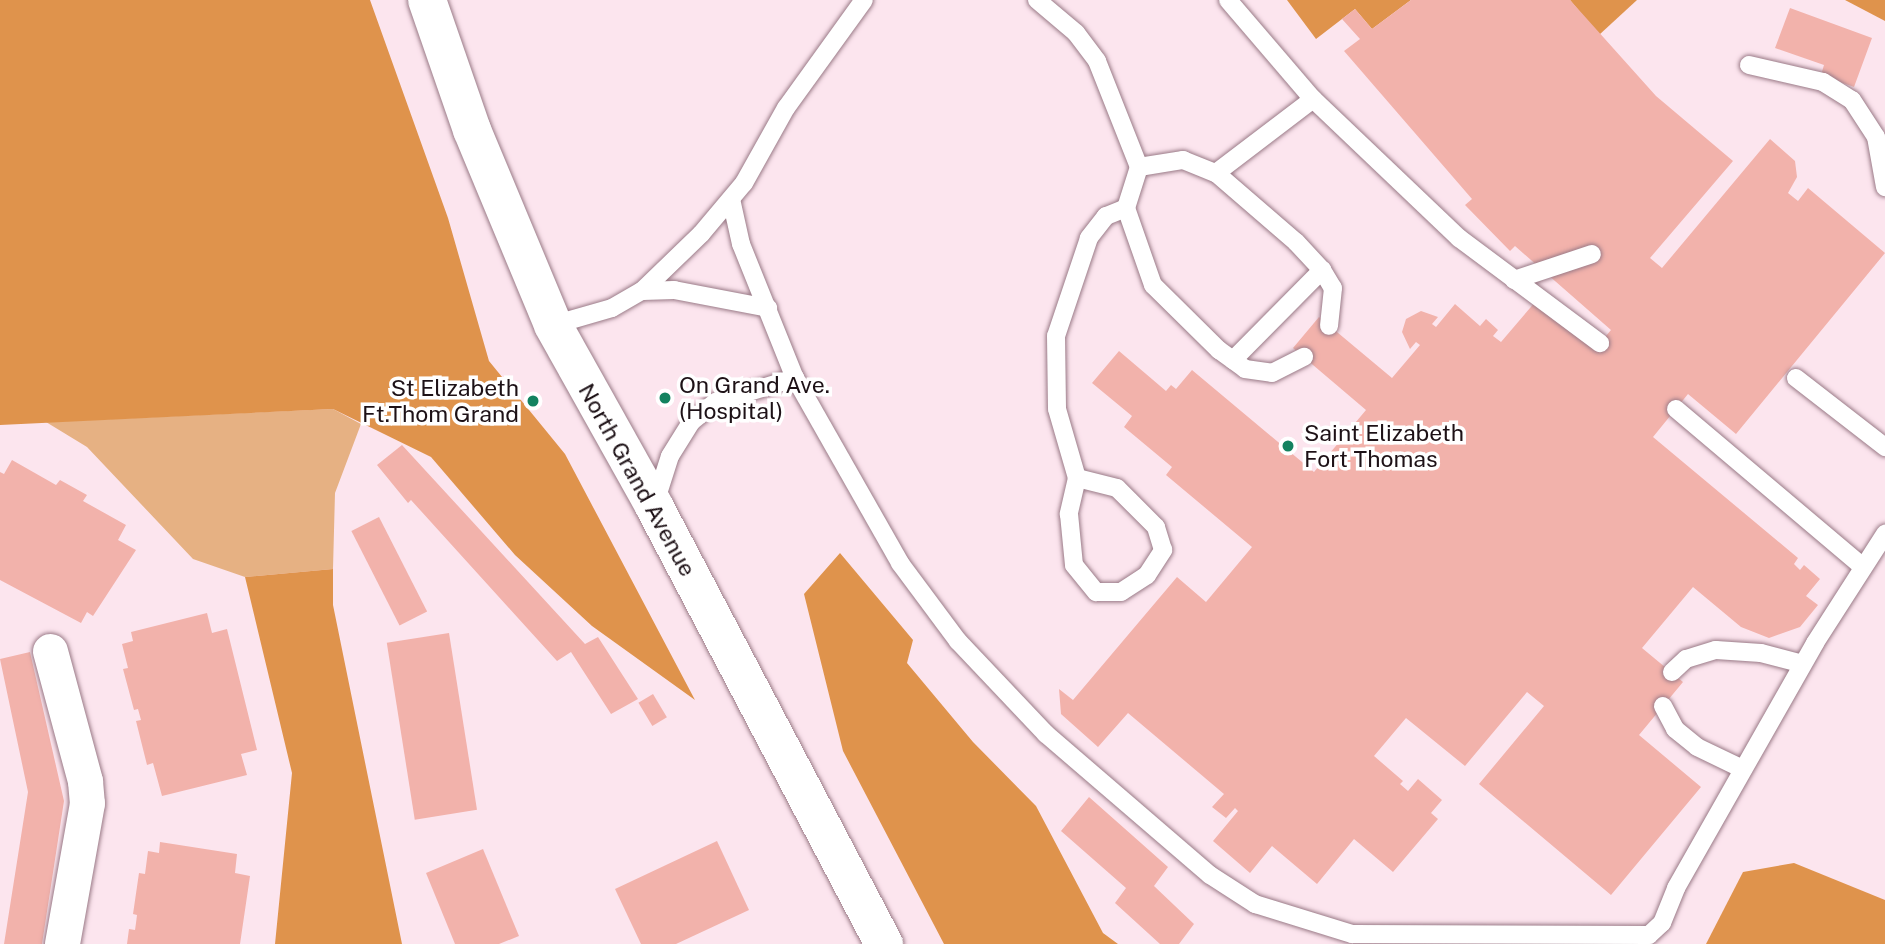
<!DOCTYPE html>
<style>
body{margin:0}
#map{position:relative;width:1885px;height:944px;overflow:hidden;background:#fce5ee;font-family:"Public Sans",sans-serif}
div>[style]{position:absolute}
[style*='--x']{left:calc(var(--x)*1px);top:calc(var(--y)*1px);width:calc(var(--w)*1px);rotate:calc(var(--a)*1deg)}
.green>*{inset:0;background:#e6b183}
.forest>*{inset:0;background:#df934c}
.building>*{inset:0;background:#f2b2ab;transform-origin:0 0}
.roads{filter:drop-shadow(0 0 2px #9a7a87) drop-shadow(0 0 2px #9a7a87)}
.lane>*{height:18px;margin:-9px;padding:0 9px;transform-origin:9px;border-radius:9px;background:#fff}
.street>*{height:35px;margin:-17.5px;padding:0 17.5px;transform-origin:17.5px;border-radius:17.5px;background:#fff}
.secondary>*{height:38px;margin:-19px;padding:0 19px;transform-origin:19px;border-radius:19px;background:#fff}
.dots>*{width:19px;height:19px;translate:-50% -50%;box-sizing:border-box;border:4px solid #fff;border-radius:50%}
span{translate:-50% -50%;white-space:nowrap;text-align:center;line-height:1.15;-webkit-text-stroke:7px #fff;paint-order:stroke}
.poi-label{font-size:23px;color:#1d1116}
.left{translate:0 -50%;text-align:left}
.right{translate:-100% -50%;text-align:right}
.street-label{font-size:23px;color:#1d1116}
</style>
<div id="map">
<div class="green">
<div style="clip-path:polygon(333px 409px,361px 424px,335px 493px,333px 569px,245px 577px,193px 559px,87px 447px,46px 422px)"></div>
</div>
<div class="forest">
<div style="clip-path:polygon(0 0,370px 0,448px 218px,489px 361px,565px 454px,695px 700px,592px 626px,515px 555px,431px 457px,333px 409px,0 425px)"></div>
<div style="clip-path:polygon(1287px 0,1411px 0,1372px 29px,1355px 9px,1316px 39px)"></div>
<div style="clip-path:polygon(1570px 0,1637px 0,1599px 35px)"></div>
<div style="clip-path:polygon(1845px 0,1885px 0,1885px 21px)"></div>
<div style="clip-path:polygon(840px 553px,913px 640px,907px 663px,973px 742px,1036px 806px,1103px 933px,1118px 944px,944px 944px,843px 751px,804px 594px)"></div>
<div style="clip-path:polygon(333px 569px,333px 605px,402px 944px,275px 944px,292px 773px,245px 577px)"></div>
<div style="clip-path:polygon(1794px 863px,1885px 900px,1885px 944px,1706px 944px,1743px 872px)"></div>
</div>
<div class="building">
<div style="clip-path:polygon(1411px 0,1570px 0,1656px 96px,1733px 161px,1650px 258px,1662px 268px,1770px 139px,1795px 161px,1797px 177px,1788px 193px,1798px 201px,1808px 188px,1885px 253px,1736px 434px,1688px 394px,1653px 437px,1798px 558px,1794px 564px,1800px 570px,1804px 565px,1820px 579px,1806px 596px,1818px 605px,1800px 627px,1769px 638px,1741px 627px,1693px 587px,1642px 648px,1683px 682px,1639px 735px,1701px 787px,1611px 895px,1479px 784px,1544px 706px,1527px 692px,1465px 766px,1406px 718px,1374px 756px,1403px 781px,1400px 784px,1408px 791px,1418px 779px,1442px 800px,1431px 813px,1438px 819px,1393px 872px,1354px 839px,1317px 884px,1272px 846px,1250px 873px,1213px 841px,1238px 811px,1235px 808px,1226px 818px,1212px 807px,1224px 794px,1128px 713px,1098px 747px,1061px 714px,1059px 689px,1073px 700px,1177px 577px,1206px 602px,1252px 547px,1166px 475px,1172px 467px,1124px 427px,1132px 416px,1092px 383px,1119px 351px,1166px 391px,1171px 385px,1176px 389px,1192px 370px,1314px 472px,1366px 410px,1293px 348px,1319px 317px,1392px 378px,1420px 345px,1416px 342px,1410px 349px,1402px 332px,1406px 319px,1421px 311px,1438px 317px,1432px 324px,1436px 327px,1455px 304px,1480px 326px,1486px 319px,1498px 330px,1493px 336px,1501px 342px,1536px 301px,1594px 350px,1611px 330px,1515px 246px,1510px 251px,1465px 205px,1472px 199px,1344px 51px,1360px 39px,1342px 19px,1355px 9px,1372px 29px)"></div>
<div style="clip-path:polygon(1790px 8px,1872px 38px,1854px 87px,1821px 75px,1824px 65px,1775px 48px)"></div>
<div style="clip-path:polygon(402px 445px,585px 644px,598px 637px,638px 699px,611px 714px,571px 652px,557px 661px,411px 500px,408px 503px,377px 465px)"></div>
<div style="clip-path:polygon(12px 460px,56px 485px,60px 480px,87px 495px,83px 501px,126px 525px,118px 540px,136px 550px,93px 616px,87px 612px,81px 623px,0 580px,0 472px,4px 474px)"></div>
<div style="left:379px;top:517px;width:106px;height:31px;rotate:63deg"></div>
<div style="clip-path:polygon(207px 613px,212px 633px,227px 629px,257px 750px,241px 754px,247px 775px,162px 796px,153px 763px,147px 765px,136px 721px,141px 720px,138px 709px,134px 710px,123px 669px,128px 668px,122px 644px,133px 641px,131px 632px)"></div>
<div style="left:449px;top:633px;width:179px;height:63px;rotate:81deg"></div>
<div style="clip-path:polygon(30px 652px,64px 801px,42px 944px,4px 944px,28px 792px,0 659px)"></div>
<div style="left:653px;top:694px;width:27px;height:17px;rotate:59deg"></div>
<div style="clip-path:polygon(1089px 797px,1168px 867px,1154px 886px,1194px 924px,1179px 944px,1160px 944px,1115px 903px,1126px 888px,1061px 831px)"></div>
<div style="clip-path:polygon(717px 841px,749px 910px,676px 944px,641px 944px,615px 889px)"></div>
<div style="clip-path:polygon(160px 842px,237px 854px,235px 873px,250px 876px,240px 944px,127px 944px,129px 929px,135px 930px,136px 923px,137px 915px,133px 914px,139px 873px,145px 874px,148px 851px,159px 853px)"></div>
<div style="clip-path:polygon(483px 849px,519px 936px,499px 944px,455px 944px,426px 873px)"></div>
</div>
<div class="roads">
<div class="lane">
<div style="--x:1037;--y:0;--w:51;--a:40.2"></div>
<div style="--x:1076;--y:33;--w:35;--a:53"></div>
<div style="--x:1097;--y:61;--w:114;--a:68.4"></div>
<div style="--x:1139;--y:167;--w:43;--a:107.6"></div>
<div style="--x:1126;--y:208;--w:22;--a:158"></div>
<div style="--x:1106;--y:216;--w:28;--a:128"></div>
<div style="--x:1089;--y:238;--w:103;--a:108.6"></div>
<div style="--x:1056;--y:336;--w:73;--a:89.2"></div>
<div style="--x:1057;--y:409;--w:72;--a:73.8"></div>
<div style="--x:1077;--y:478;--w:37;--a:103"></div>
<div style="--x:1069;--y:514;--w:51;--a:84.4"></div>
<div style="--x:1074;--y:565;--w:35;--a:51"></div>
<div style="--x:1096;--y:592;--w:25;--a:0"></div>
<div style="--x:1121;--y:592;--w:31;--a:-33"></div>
<div style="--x:1147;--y:575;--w:30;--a:-57"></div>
<div style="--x:1163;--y:550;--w:24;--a:-107"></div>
<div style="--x:1156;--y:527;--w:55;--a:-135"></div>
<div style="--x:1117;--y:488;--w:41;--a:-166"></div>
<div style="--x:1228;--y:0;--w:130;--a:49.4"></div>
<div style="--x:1313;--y:99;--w:202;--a:43.6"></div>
<div style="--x:1459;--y:238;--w:176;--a:36.7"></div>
<div style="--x:1749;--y:65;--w:76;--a:12.9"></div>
<div style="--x:1823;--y:82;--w:34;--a:32"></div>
<div style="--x:1852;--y:100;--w:44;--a:57"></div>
<div style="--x:1876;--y:137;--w:51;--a:79.8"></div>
<div style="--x:1139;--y:167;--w:45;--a:-9"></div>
<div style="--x:1183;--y:160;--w:35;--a:22"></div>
<div style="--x:1216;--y:173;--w:106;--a:40.8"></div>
<div style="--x:1296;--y:242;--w:38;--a:47"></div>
<div style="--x:1322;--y:270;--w:21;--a:59"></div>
<div style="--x:1333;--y:288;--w:38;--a:96"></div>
<div style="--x:1216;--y:173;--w:122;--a:-37.3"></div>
<div style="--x:731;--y:199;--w:46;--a:77.5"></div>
<div style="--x:741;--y:244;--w:144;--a:68.1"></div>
<div style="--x:795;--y:378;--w:213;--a:60.4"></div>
<div style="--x:900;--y:563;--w:97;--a:53.4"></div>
<div style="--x:958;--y:641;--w:128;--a:46.6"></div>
<div style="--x:1046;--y:734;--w:216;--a:40.7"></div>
<div style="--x:1210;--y:875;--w:54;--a:32.8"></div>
<div style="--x:1255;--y:904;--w:102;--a:17.2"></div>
<div style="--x:1352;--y:934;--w:297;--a:0.2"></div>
<div style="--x:1649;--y:935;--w:18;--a:-43"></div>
<div style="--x:1662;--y:923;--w:38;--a:-68"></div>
<div style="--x:1676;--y:888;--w:282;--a:-60.4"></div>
<div style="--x:1815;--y:643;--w:130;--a:-57.3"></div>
<div style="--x:1126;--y:208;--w:82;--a:70.7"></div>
<div style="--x:1153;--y:285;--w:93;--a:44.6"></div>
<div style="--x:1219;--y:350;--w:32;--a:36"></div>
<div style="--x:1245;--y:369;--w:27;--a:8"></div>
<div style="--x:1272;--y:373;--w:36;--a:-27"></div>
<div style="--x:1514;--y:280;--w:82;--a:-18.4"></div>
<div style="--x:642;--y:291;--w:32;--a:-2"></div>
<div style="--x:674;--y:290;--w:96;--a:10.8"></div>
<div style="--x:553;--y:325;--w:61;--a:-16.1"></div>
<div style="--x:612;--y:308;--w:34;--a:-30"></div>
<div style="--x:642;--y:291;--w:82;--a:-44"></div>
<div style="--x:701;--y:234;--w:67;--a:-49.9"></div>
<div style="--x:744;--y:183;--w:86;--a:-60.8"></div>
<div style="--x:786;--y:108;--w:133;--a:-54.2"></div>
<div style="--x:1233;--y:360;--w:127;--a:-45.3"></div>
<div style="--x:1796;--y:378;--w:113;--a:37.8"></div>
<div style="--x:1676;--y:409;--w:245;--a:40.2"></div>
<div style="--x:655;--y:503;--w:49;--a:-72.3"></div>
<div style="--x:670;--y:456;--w:40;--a:-58"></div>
<div style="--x:691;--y:422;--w:32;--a:-39"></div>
<div style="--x:716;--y:402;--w:83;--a:-16.9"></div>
<div style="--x:1672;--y:672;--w:19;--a:-43"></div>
<div style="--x:1686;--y:659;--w:31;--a:-17"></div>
<div style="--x:1716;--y:650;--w:45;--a:3.8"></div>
<div style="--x:1761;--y:653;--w:43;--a:14.7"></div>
<div style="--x:1663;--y:706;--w:26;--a:62"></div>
<div style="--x:1675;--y:729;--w:28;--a:39"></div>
<div style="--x:1697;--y:747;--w:51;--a:25.6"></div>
</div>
<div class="street">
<div style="--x:50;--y:651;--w:135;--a:74.9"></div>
<div style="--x:85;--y:781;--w:22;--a:85"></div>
<div style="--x:87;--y:803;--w:143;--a:100.1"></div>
</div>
<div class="secondary">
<div style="--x:427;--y:0;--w:138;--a:70.9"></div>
<div style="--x:472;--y:130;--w:211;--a:67.4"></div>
<div style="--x:553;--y:325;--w:207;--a:60.8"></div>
<div style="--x:654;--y:506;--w:495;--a:62.3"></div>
</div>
</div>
<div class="dots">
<div style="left:665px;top:398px;background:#13825f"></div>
<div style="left:533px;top:401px;background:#13825f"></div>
<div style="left:1288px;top:446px;background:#13825f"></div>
</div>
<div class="poi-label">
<span class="left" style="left:679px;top:398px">On Grand Ave.<br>(Hospital)</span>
<span class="right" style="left:519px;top:401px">St Elizabeth<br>Ft.Thom Grand</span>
<span class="left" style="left:1304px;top:446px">Saint Elizabeth<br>Fort Thomas</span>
</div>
<div class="street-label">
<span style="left:637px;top:480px;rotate:61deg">North Grand Avenue</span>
</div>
</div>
